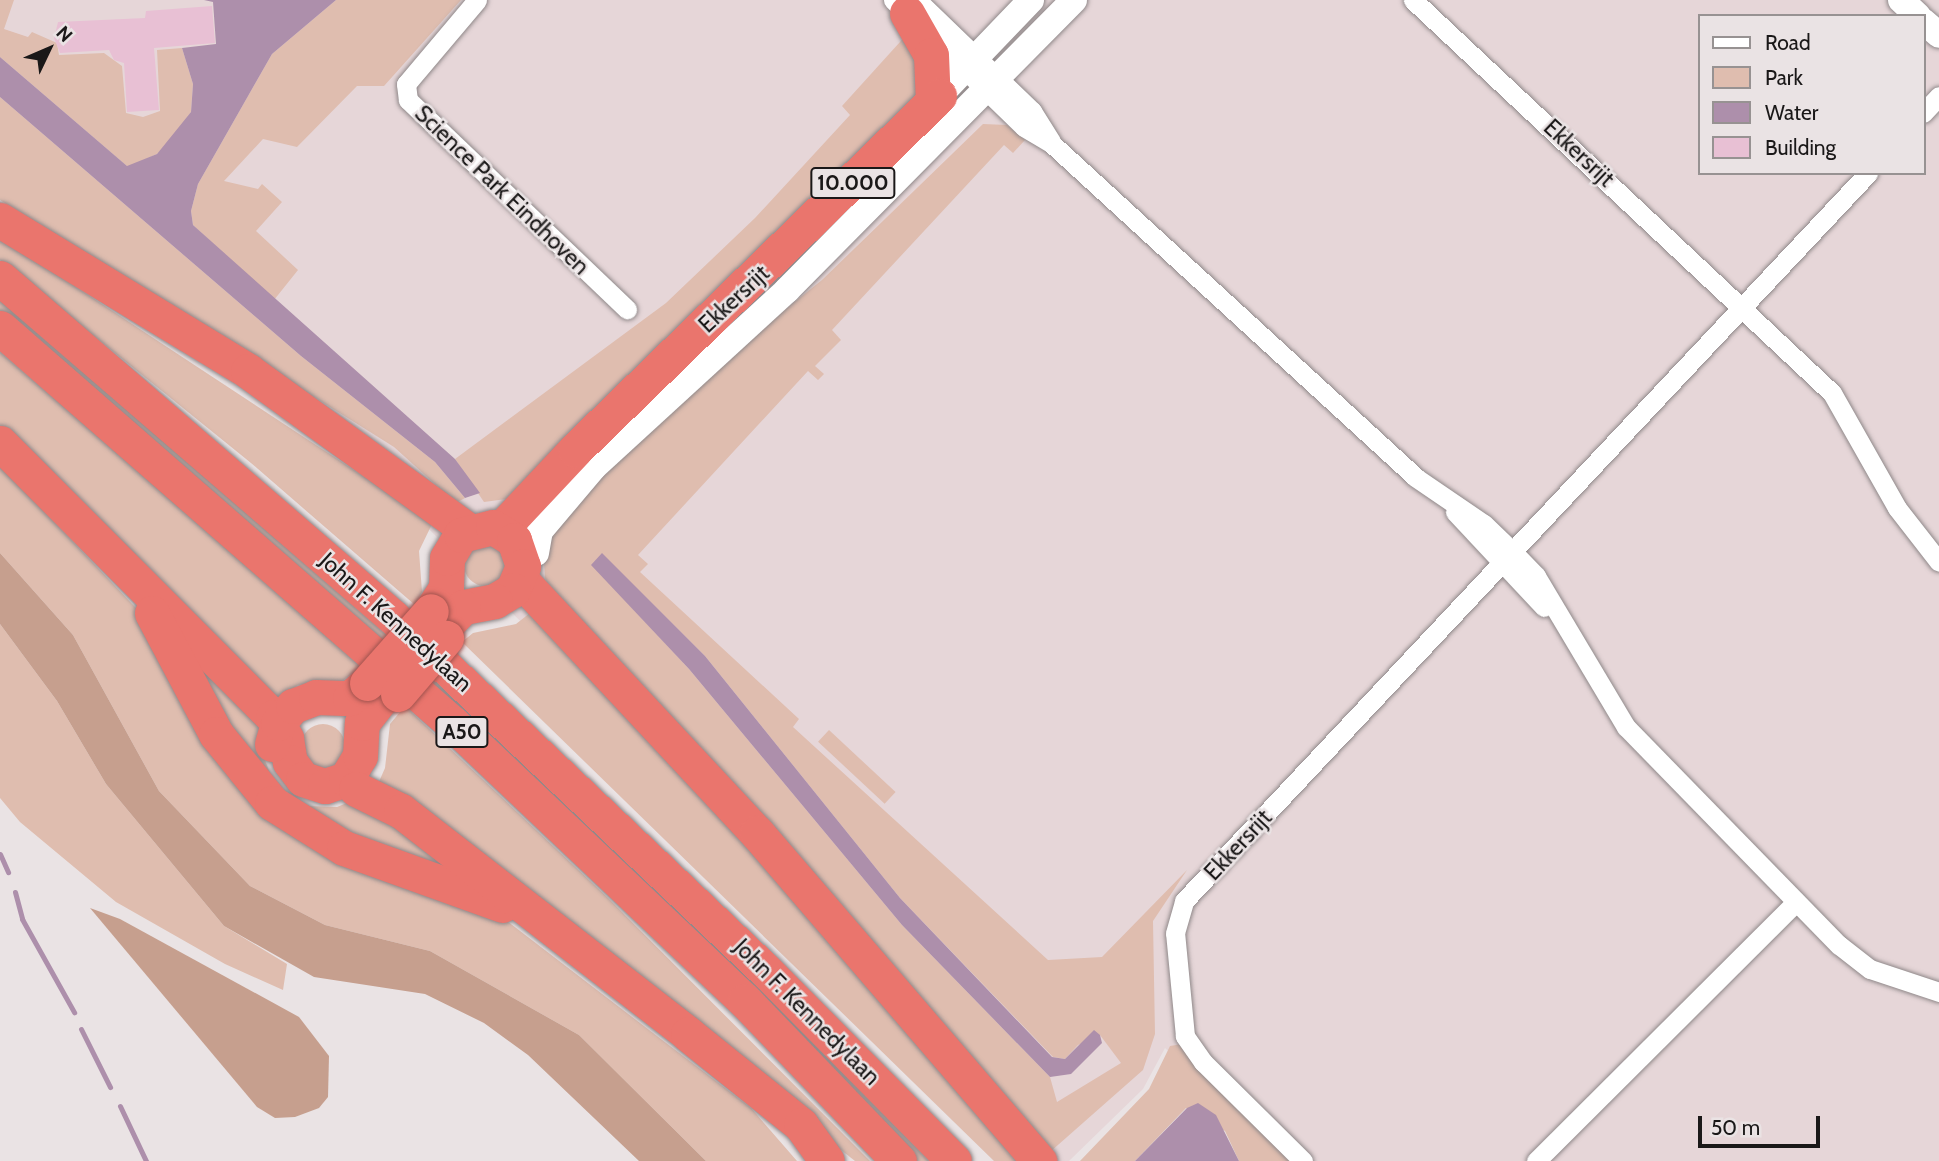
<!DOCTYPE html>
<style>
body{margin:0}
#map{position:relative;width:1939px;height:1161px;overflow:hidden;background:#eae3e4;font-family:Cabin,sans-serif}
div>[style]{position:absolute}
[style*='--x']{left:calc(var(--x)*1px);top:calc(var(--y)*1px);width:calc(var(--w)*1px);rotate:calc(var(--a)*1deg)}
.built>*{inset:0;background:#e6d6d8}
.green>*{inset:0;background:#dfbdaf;transform-origin:0 0}
.round{border-radius:50%}
.forest>*{inset:0;background:#c69f8e}
.water>*{inset:0;background:#ad8fab}
.stream>*{height:5px;margin:-2.5px;padding:0 2.5px;transform-origin:2.5px;border-radius:2.5px;background:#ad8fab}
.building>*{inset:0;background:#e8c0d4}
.roads{filter:drop-shadow(0 0 2px #8f8889) drop-shadow(0 0 2px #8f8889)}
.street>*{height:19px;margin:-9.5px;padding:0 9.5px;transform-origin:9.5px;border-radius:9.5px;background:#fff}
.secondary>*{height:26px;margin:-13px;padding:0 13px;transform-origin:13px;border-radius:13px;background:#fff}
.highway>*{height:35px;margin:-17.5px;padding:0 17.5px;transform-origin:17.5px;border-radius:17.5px;background:#ea756d}
.bridges{filter:drop-shadow(0 0 2px #a1544f) drop-shadow(0 0 2px #a1544f)}
.highway-bridge>*{height:35px;margin:-17.5px;padding:0 17.5px;transform-origin:17.5px;border-radius:17.5px;background:#ea756d}
span{translate:-50% -50%;white-space:nowrap;text-align:center;line-height:1.15;-webkit-text-stroke:5px #eae3e4;paint-order:stroke}
.shield-label span{padding:2px 5px;background:#eae3e4;border:2px solid;border-radius:5px;-webkit-text-stroke-width:0}
.shield-label{font-size:21px;color:#1a1818;font-weight:700}
.street-label{font-size:23px;color:#1a1818}
.legend{position:absolute;left:1698px;top:14px;width:228px;height:161px;box-sizing:border-box;background:#eae3e4;border:2px solid #979292;margin:0;padding:9px 12px;list-style:none;font-size:21px;color:#1a1818}
.legend li{display:flex;align-items:center;gap:14px;height:35px}
.legend b{width:35px;border:2px solid #979292}
.north{position:absolute;left:14px;top:14px;width:70px;height:70px;-webkit-text-stroke:5px #eae3e4;paint-order:stroke;rotate:46deg;font-size:19px;font-weight:700;line-height:28px;text-align:center;color:#1a1818}
.north::after{content:'';display:block;margin:auto;width:24px;height:32px;background:#1a1818;clip-path:polygon(50% 0,100% 100%,50% 72%,0 100%)}
.scale{position:absolute;left:1698px;top:1116px;width:122px;height:32px;box-sizing:border-box;border:4px solid #1a1818;border-top:0;padding-left:9px;font-size:21px;line-height:24px;white-space:nowrap;color:#1a1818;-webkit-text-stroke:5px #eae3e4;paint-order:stroke}
</style>
<div id="map">
<div class="built">
<div style="clip-path:polygon(evenodd,0 0,1939px 0,1939px 1161px,1294px 1161px,1165px 1048px,1143px 1089px,1069px 1161px,1056px 1161px,145px 243px,0 133px,0 0,1699px 16px,1923px 16px,1923px 173px,1699px 173px,1699px 16px)"></div>
</div>
<div class="green">
<div style="clip-path:polygon(0 0,14px 0,4px 29px,28px 37px,32px 32px,57px 43px,59px 55px,104px 53px,122px 66px,126px 113px,143px 117px,160px 111px,157px 50px,182px 48px,193px 84px,191px 112px,176px 135px,157px 154px,128px 167px,0 57px)"></div>
<div style="clip-path:polygon(336px 0,461px 0,384px 86px,357px 86px,297px 147px,263px 139px,224px 181px,258px 189px,262px 184px,282px 202px,256px 231px,298px 270px,274px 300px,193px 225px,191px 211px,198px 184px,272px 54px)"></div>
<div style="clip-path:polygon(909px 32px,920px 48px,919px 104px,513px 498px,484px 502px,455px 459px,666px 303px,755px 218px,850px 115px,842px 106px)"></div>
<div style="clip-path:polygon(0 97px,301px 356px,435px 462px,465px 498px,456px 503px,394px 447px,0 200px)"></div>
<div style="clip-path:polygon(evenodd,983px 124px,1007px 125px,1025px 140px,1013px 153px,1004px 145px,832px 330px,841px 340px,815px 366px,824px 374px,818px 380px,808px 371px,638px 555px,648px 564px,640px 572px,799px 719px,793px 727px,1048px 960px,1102px 957px,1187px 870px,1153px 921px,1155px 1034px,1143px 1070px,1050px 1152px,554px 600px,545px 578px,543px 547px,556px 519px,717px 364px,822px 280px,983px 124px,602px 554px,705px 656px,900px 898px,1053px 1057px,1065px 1059px,1078px 1045px,1100px 1035px,1121px 1063px,1057px 1102px,1050px 1077px,902px 925px,689px 669px,592px 565px,602px 554px)"></div>
<div style="clip-path:polygon(0 237px,433px 522px,419px 551px,422px 592px,415px 605px,251px 463px,0 260px)"></div>
<div style="clip-path:polygon(0 299px,384px 633px,752px 981px,929px 1161px,913px 1161px,0 314px)"></div>
<div style="clip-path:polygon(0 352px,201px 525px,361px 667px,342px 681px,298px 685px,275px 701px,0 427px)"></div>
<div style="clip-path:polygon(0 465px,154px 627px,233px 772px,503px 918px,751px 1108px,797px 1161px,706px 1161px,579px 1035px,430px 951px,325px 925px,250px 886px,159px 791px,73px 635px,0 553px)"></div>
<div class="round" style="left:464px;top:544px;width:42px;height:42px"></div>
<div style="clip-path:polygon(530px 613px,696px 783px,1022px 1161px,994px 1161px,462px 642px,473px 633px,516px 624px)"></div>
<div style="clip-path:polygon(163px 619px,263px 726px,261px 750px,275px 786px,306px 806px,337px 807px,359px 798px,492px 898px,277px 797px)"></div>
<div style="clip-path:polygon(0 624px,57px 701px,106px 784px,224px 926px,287px 964px,283px 990px,225px 964px,116px 902px,20px 822px,0 798px)"></div>
<div style="clip-path:polygon(405px 706px,608px 898px,870px 1161px,855px 1161px,378px 784px,385px 768px,390px 724px)"></div>
<div class="round" style="left:301px;top:724px;width:44px;height:44px"></div>
<div style="left:829px;top:730px;width:91px;height:16px;rotate:43deg"></div>
<div style="clip-path:polygon(1182px 1044px,1289px 1161px,1239px 1161px,1225px 1131px,1186px 1108px,1135px 1161px,1080px 1161px,1149px 1089px,1170px 1046px)"></div>
</div>
<div class="forest">
<div style="clip-path:polygon(0 553px,73px 635px,159px 791px,250px 886px,325px 925px,430px 951px,579px 1035px,706px 1161px,639px 1161px,528px 1055px,484px 1023px,425px 994px,314px 977px,224px 926px,106px 784px,57px 701px,0 624px)"></div>
<div style="clip-path:polygon(90px 908px,120px 919px,299px 1017px,329px 1056px,328px 1097px,319px 1108px,295px 1117px,275px 1118px,257px 1107px)"></div>
</div>
<div class="water">
<div style="clip-path:polygon(204px 0,336px 0,272px 54px,198px 184px,191px 211px,193px 225px,455px 459px,480px 493px,465px 498px,435px 462px,301px 356px,0 97px,0 57px,127px 166px,157px 154px,191px 112px,193px 84px,182px 48px,216px 44px,213px 2px)"></div>
<div style="clip-path:polygon(602px 553px,705px 656px,900px 898px,1052px 1057px,1065px 1059px,1094px 1030px,1100px 1035px,1102px 1043px,1071px 1074px,1050px 1077px,902px 925px,689px 669px,591px 565px)"></div>
<div style="clip-path:polygon(1198px 1103px,1216px 1115px,1239px 1161px,1135px 1161px,1187px 1108px)"></div>
</div>
<div class="stream">
<div style="--x:0;--y:854;--w:20;--a:66"></div>
<div style="--x:15;--y:892;--w:28;--a:75"></div>
<div style="--x:22;--y:919;--w:107;--a:60.8"></div>
<div style="--x:81;--y:1029;--w:65;--a:63.4"></div>
<div style="--x:120;--y:1106;--w:61;--a:64.7"></div>
</div>
<div class="building">
<div style="clip-path:polygon(212px 6px,215px 43px,154px 48px,159px 110px,127px 112px,124px 63px,114px 60px,109px 50px,60px 53px,54px 38px,58px 22px,145px 18px,146px 11px)"></div>
</div>
<div class="roads">
<div class="street">
<div style="--x:477;--y:0;--w:110;--a:130.2"></div>
<div style="--x:406;--y:84;--w:16;--a:83"></div>
<div style="--x:408;--y:100;--w:303;--a:43.7"></div>
<div style="--x:893;--y:0;--w:182;--a:44.1"></div>
<div style="--x:1024;--y:127;--w:31;--a:31"></div>
<div style="--x:1051;--y:143;--w:494;--a:42.5"></div>
<div style="--x:1415;--y:477;--w:83;--a:34.3"></div>
<div style="--x:1484;--y:524;--w:43;--a:44.1"></div>
<div style="--x:1515;--y:554;--w:30;--a:46"></div>
<div style="--x:1536;--y:576;--w:176;--a:59.2"></div>
<div style="--x:1626;--y:727;--w:305;--a:45.7"></div>
<div style="--x:1839;--y:945;--w:39;--a:38"></div>
<div style="--x:1870;--y:969;--w:73;--a:18.4"></div>
<div style="--x:917;--y:0;--w:160;--a:44"></div>
<div style="--x:1032;--y:111;--w:36;--a:58"></div>
<div style="--x:1413;--y:0;--w:574;--a:43.17"></div>
<div style="--x:1832;--y:393;--w:132;--a:60.5"></div>
<div style="--x:1897;--y:508;--w:68;--a:52.1"></div>
<div style="--x:1923;--y:113;--w:23;--a:-47"></div>
<div style="--x:1455;--y:512;--w:130;--a:46.9"></div>
<div style="--x:1303;--y:1161;--w:141;--a:-135.3"></div>
<div style="--x:1203;--y:1062;--w:32;--a:-125"></div>
<div style="--x:1185;--y:1036;--w:103;--a:-95.5"></div>
<div style="--x:1175;--y:933;--w:33;--a:-74"></div>
<div style="--x:1184;--y:901;--w:999;--a:-46.78"></div>
<div style="--x:1536;--y:1161;--w:367;--a:-44.9"></div>
</div>
<div class="secondary">
<div style="--x:1901;--y:0;--w:23;--a:43"></div>
<div style="--x:1923;--y:21;--w:21;--a:41"></div>
<div style="--x:939;--y:96;--w:133;--a:-46.2"></div>
<div style="--x:536;--y:553;--w:22;--a:-80"></div>
<div style="--x:540;--y:531;--w:82;--a:-49.9"></div>
<div style="--x:593;--y:468;--w:263;--a:-42.5"></div>
<div style="--x:787;--y:290;--w:408;--a:-45.3"></div>
</div>
<div class="highway">
<div style="--x:907;--y:13;--w:48;--a:60.3"></div>
<div style="--x:931;--y:55;--w:47;--a:87.6"></div>
<div style="--x:0;--y:220;--w:290;--a:31.3"></div>
<div style="--x:248;--y:371;--w:271;--a:35.9"></div>
<div style="--x:0;--y:278;--w:520;--a:40.79"></div>
<div style="--x:394;--y:618;--w:513;--a:43.5"></div>
<div style="--x:766;--y:971;--w:267;--a:45.3"></div>
<div style="--x:0;--y:328;--w:602;--a:41.16"></div>
<div style="--x:453;--y:724;--w:402;--a:43.5"></div>
<div style="--x:745;--y:1001;--w:222;--a:46.1"></div>
<div style="--x:0;--y:443;--w:387;--a:45.1"></div>
<div style="--x:273;--y:717;--w:25;--a:58"></div>
<div style="--x:286;--y:738;--w:24;--a:81"></div>
<div style="--x:290;--y:762;--w:21;--a:53"></div>
<div style="--x:303;--y:779;--w:23;--a:18"></div>
<div style="--x:325;--y:786;--w:22;--a:-18"></div>
<div style="--x:346;--y:779;--w:27;--a:-59"></div>
<div style="--x:360;--y:756;--w:33;--a:-87"></div>
<div style="--x:362;--y:723;--w:47;--a:-51.9"></div>
<div style="--x:500;--y:530;--w:110;--a:-46.8"></div>
<div style="--x:575;--y:450;--w:508;--a:-44.2"></div>
<div style="--x:520;--y:579;--w:347;--a:47"></div>
<div style="--x:757;--y:833;--w:433;--a:49.3"></div>
<div style="--x:431;--y:611;--w:27;--a:-57"></div>
<div style="--x:446;--y:588;--w:30;--a:-88"></div>
<div style="--x:447;--y:558;--w:27;--a:-59"></div>
<div style="--x:461;--y:535;--w:33;--a:-14"></div>
<div style="--x:493;--y:527;--w:25;--a:32"></div>
<div style="--x:514;--y:540;--w:28;--a:71"></div>
<div style="--x:523;--y:566;--w:26;--a:113"></div>
<div style="--x:513;--y:590;--w:21;--a:149"></div>
<div style="--x:495;--y:601;--w:33;--a:169"></div>
<div style="--x:463;--y:607;--w:36;--a:134"></div>
<div style="--x:152;--y:613;--w:137;--a:62.1"></div>
<div style="--x:216;--y:734;--w:89;--a:50.9"></div>
<div style="--x:272;--y:803;--w:85;--a:32"></div>
<div style="--x:344;--y:848;--w:168;--a:19.8"></div>
<div style="--x:272;--y:744;--w:22;--a:-74"></div>
<div style="--x:278;--y:723;--w:23;--a:-49"></div>
<div style="--x:293;--y:706;--w:25;--a:-21"></div>
<div style="--x:316;--y:697;--w:34;--a:2"></div>
<div style="--x:350;--y:698;--w:23;--a:-41"></div>
<div style="--x:356;--y:789;--w:50;--a:26.1"></div>
<div style="--x:401;--y:811;--w:363;--a:37.8"></div>
<div style="--x:688;--y:1034;--w:145;--a:38.8"></div>
<div style="--x:801;--y:1125;--w:44;--a:54.2"></div>
</div>
</div>
<div class="bridges">
<div class="highway-bridge">
<div style="--x:367;--y:683;--w:96;--a:-48.4"></div>
<div style="--x:398;--y:694;--w:74;--a:-49.4"></div>
</div>
</div>
<div class="shield-label">
<span style="left:853px;top:183px">10.000</span>
<span style="left:462px;top:732px">A50</span>
</div>
<div class="street-label">
<span style="left:1579px;top:153px;rotate:43deg">Ekkersrijt</span>
<span style="left:502px;top:190px;rotate:44deg">Science Park Eindhoven</span>
<span style="left:734px;top:299px;rotate:-43deg">Ekkersrijt</span>
<span style="left:396px;top:622px;rotate:42deg">John F. Kennedylaan</span>
<span style="left:1238px;top:845px;rotate:-47deg">Ekkersrijt</span>
<span style="left:807px;top:1012px;rotate:45deg">John F. Kennedylaan</span>
</div>
<ul class="legend">
<li><b style="height:9px;background:#fff"></b>Road</li>
<li><b style="height:19px;background:#dfbdaf"></b>Park</li>
<li><b style="height:19px;background:#ad8fab"></b>Water</li>
<li><b style="height:19px;background:#e8c0d4"></b>Building</li>
</ul>
<div class="north">N</div>
<div class="scale">50 m</div>
</div>
